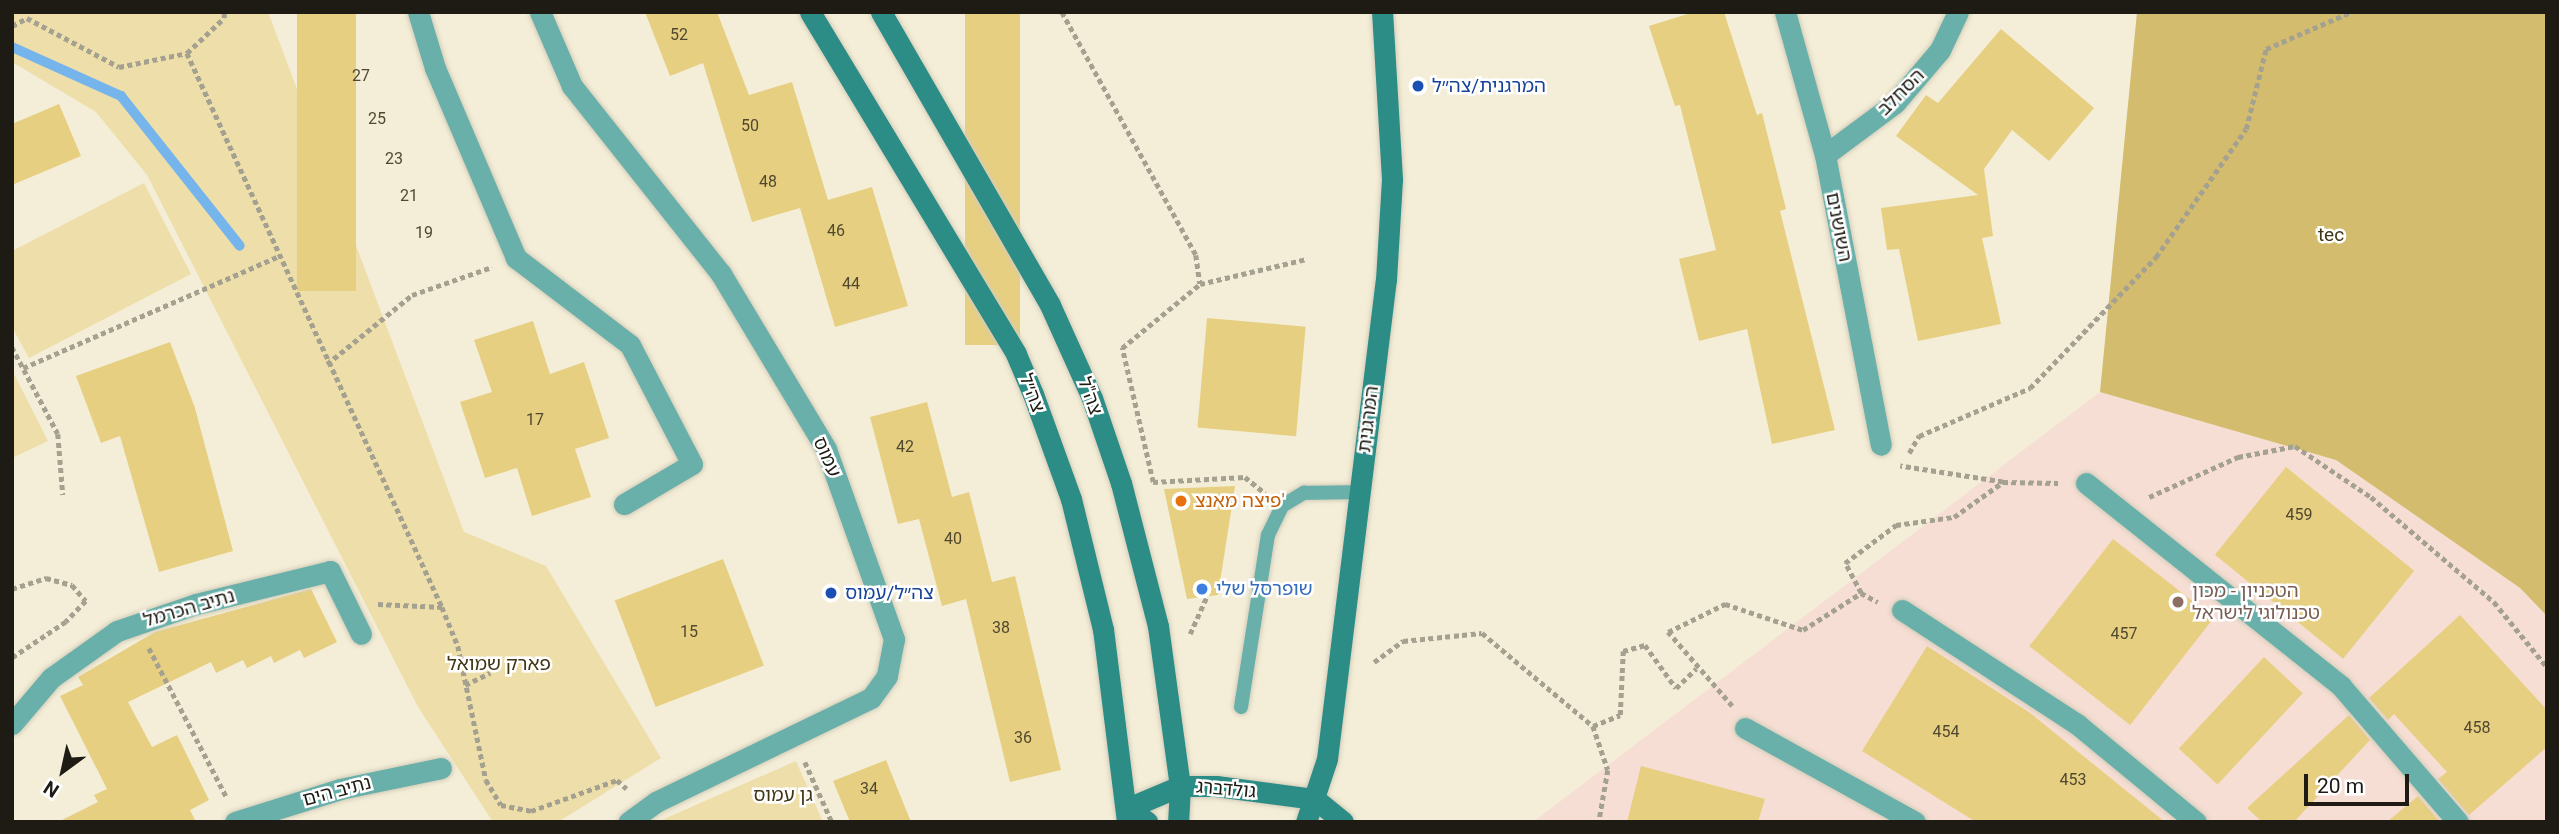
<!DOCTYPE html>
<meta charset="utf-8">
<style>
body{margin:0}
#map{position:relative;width:2559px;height:834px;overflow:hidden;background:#f4eed8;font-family:Roboto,"Noto Sans Hebrew",sans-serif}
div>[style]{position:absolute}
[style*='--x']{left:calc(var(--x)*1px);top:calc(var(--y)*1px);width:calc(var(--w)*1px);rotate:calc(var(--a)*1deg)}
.education>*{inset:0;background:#f6ded4}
.green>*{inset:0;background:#eedeaa}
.forest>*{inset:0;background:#d3bc6e}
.stream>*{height:10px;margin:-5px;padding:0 5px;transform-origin:5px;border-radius:5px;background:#76b5eb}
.building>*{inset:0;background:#e7cf81;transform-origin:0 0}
.path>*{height:4.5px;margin-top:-2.25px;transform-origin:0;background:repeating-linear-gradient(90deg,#a5a190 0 5px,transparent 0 8.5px)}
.roads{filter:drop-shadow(0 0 2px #d2ccb9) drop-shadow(0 0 2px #d2ccb9)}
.lane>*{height:14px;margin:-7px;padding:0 7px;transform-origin:7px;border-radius:7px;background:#68b0a9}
.street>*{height:21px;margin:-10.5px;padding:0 10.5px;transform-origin:10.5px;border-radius:10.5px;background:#68b0a9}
.secondary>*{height:21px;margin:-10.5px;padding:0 10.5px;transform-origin:10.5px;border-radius:10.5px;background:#2c8c86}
.dots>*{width:19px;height:19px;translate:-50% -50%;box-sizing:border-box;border:4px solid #fff;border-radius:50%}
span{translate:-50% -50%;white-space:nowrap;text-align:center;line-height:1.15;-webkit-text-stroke:5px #fff;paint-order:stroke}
.number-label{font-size:16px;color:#50482f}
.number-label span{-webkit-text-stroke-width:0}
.transit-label{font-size:19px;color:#164399}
.left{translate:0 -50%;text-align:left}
.street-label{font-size:19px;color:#1d1b14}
.park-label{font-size:19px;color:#403614}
.food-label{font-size:19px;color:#c56008}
.shop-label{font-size:19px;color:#366cbe}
.education-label{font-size:19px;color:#785e54}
.frame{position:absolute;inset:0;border:14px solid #1d1b14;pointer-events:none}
.north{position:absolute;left:28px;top:736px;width:70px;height:70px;-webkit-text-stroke:5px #fff;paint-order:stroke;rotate:213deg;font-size:19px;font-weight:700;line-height:28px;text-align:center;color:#1d1b14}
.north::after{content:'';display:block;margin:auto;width:24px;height:32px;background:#1d1b14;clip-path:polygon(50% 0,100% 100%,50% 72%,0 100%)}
.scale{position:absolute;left:2304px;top:774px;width:105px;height:32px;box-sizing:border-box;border:4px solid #1d1b14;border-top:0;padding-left:9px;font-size:21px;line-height:24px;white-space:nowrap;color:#1d1b14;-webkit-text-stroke:5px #fff;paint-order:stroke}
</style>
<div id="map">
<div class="education">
<div style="clip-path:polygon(2100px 392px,2336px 460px,2520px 588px,2547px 616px,2547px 822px,1533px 822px)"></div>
</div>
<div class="green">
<div style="clip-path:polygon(12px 12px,268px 12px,464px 532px,546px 566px,661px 758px,558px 822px,493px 822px,418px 707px,147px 175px,96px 112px,12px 62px)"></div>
<div style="clip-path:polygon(144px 183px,191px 274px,29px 358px,12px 327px,12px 251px)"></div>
<div style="clip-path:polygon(12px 370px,48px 441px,12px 458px)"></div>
<div style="clip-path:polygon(796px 761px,823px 822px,657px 822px)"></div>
</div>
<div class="forest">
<div style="clip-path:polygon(2137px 12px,2547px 12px,2547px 616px,2520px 588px,2336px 460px,2100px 392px)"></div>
</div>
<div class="stream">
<div style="--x:12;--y:47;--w:120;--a:24.2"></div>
<div style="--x:121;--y:96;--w:191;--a:51.6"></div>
</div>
<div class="building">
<div style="left:297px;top:12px;width:59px;height:279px"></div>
<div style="clip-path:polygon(645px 12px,717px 12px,749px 95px,792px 82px,828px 200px,872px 187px,908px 306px,835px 327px,800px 208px,752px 222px,703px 63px,670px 76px)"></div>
<div style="left:965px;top:12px;width:55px;height:333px"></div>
<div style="clip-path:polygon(1694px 12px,1724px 12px,1757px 115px,1762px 113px,1786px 209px,1780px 211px,1835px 430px,1772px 444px,1747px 329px,1699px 341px,1679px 259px,1716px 250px,1680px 105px,1675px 106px,1649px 26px)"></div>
<div style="clip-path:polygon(2001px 29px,2094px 108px,2049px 161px,2012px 130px,1984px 169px,1993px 236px,1982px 238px,2001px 324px,1918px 341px,1899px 249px,1887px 250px,1881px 208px,1978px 195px,1896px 136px,1926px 95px,1938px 103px)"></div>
<div style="clip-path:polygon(59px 104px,81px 156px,12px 185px,12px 124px)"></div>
<div style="left:1207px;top:318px;width:99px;height:110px;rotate:5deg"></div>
<div style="clip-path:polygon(533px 321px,550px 374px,584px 362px,609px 438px,575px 449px,591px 497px,532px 516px,517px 468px,485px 478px,460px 402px,492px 392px,474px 340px)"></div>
<div style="clip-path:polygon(170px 342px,195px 408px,233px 551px,159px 572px,120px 436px,101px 443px,76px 376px)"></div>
<div style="clip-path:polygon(927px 402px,952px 497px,969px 492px,992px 582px,1015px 576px,1061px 770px,1010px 782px,966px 599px,942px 606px,919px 519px,898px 524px,870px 417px)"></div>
<div style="left:2286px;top:467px;width:165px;height:113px;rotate:39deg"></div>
<div style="clip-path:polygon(1235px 486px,1218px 595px,1187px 599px,1164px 489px)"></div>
<div style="left:2113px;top:539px;width:128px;height:136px;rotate:38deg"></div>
<div style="left:723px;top:559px;width:114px;height:116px;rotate:69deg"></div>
<div style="clip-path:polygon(311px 589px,337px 642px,304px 658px,300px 650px,274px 663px,271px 656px,247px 668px,243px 660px,216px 673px,211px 662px,128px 702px,152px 747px,177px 735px,209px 800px,190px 810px,196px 822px,58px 822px,98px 802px,94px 795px,107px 789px,60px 696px,83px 685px,78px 677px,155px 632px)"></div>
<div style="clip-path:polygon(2460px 615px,2547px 710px,2547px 747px,2469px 815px,2438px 779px,2447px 772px,2394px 714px,2388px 720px,2369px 698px)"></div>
<div style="clip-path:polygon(1927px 646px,2030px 713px,2165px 822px,1976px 822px,1862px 751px)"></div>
<div style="left:2264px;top:657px;width:53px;height:125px;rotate:43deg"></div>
<div style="clip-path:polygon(2349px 715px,2370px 740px,2294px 822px,2262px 822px,2247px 808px)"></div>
<div style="clip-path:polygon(886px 760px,911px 822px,850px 822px,833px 781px)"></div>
<div style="clip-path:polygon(1641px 766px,1765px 799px,1758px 822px,1627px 822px)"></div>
<div style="clip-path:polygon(2418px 796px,2440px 822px,2387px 822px)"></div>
</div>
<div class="path">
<div style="--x:1062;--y:12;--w:277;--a:61.1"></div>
<div style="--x:1196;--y:255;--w:29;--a:82"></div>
<div style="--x:12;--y:26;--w:17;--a:-28"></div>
<div style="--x:27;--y:18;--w:104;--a:28"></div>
<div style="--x:119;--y:67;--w:69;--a:-11.6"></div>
<div style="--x:187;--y:53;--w:51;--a:-43.4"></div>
<div style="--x:224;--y:18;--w:6;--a:-90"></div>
<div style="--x:187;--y:53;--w:610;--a:65.28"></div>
<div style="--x:442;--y:607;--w:42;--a:67.7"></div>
<div style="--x:458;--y:646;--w:137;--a:78.2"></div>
<div style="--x:486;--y:780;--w:29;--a:59"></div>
<div style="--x:501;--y:805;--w:31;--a:11"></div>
<div style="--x:531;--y:811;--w:91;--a:-19.8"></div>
<div style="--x:617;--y:780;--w:13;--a:42"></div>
<div style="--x:12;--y:347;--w:98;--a:62.1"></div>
<div style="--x:58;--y:434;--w:61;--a:85.3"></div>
<div style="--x:327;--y:364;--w:109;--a:-39.1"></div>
<div style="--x:412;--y:295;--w:85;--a:-19.3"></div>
<div style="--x:23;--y:368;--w:277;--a:-23.6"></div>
<div style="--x:1909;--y:453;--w:20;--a:-60"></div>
<div style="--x:1919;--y:436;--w:121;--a:-23.4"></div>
<div style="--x:2030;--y:388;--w:182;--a:-46.1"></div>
<div style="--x:2156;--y:257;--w:156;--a:-54.9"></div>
<div style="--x:2246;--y:129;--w:82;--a:-76"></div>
<div style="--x:2266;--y:49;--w:93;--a:-23.5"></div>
<div style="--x:1153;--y:482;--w:138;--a:-103"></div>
<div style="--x:1122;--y:348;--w:101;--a:-39.4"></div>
<div style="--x:1200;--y:284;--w:110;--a:-13.2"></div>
<div style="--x:1153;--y:482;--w:92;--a:-3.1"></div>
<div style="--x:1245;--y:477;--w:26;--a:39"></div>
<div style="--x:2003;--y:482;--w:55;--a:1"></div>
<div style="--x:2149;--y:497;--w:98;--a:-24.2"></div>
<div style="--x:2238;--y:457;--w:58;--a:-10.9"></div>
<div style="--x:2295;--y:446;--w:92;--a:33.9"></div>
<div style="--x:2371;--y:497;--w:162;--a:40.5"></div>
<div style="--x:2494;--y:602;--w:84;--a:50.8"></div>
<div style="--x:12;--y:589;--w:36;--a:-18"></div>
<div style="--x:46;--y:578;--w:27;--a:15"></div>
<div style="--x:72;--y:585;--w:21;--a:49"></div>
<div style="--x:86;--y:601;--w:29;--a:134"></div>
<div style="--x:66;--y:622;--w:65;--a:146.3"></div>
<div style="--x:1861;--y:593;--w:19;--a:28"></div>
<div style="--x:378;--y:604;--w:64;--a:2.7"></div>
<div style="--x:1190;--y:634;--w:42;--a:-65.9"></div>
<div style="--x:149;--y:648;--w:167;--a:62.5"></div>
<div style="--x:1374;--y:662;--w:36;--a:-36"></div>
<div style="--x:1403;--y:641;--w:79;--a:-5.8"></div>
<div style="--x:1482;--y:633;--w:145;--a:40"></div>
<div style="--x:1593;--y:726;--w:46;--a:71.2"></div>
<div style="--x:1608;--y:770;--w:53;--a:99.8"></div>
<div style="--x:465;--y:685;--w:28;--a:-26"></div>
<div style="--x:1732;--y:706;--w:98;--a:-130.9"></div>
<div style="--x:1668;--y:632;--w:64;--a:-26.2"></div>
<div style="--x:1725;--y:604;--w:82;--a:18.4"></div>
<div style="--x:1803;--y:630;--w:69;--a:-32.5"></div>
<div style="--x:1861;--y:593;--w:34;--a:-118"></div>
<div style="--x:1845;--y:563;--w:64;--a:-36.7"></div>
<div style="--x:1896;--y:525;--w:59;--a:-7.9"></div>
<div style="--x:1954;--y:517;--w:60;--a:-35.5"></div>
<div style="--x:2003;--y:482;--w:104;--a:-171.2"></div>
<div style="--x:1593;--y:726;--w:29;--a:-22"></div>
<div style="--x:1620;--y:715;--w:64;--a:-87.3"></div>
<div style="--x:1623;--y:651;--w:23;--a:-15"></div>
<div style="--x:1645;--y:645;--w:53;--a:54.2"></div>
<div style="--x:1676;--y:688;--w:28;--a:-44"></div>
<div style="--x:805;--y:762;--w:66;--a:65.8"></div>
<div style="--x:738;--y:822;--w:1;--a:0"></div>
</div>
<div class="roads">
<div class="lane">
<div style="--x:1241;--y:707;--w:174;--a:-81.1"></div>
<div style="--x:1268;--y:535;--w:32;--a:-64"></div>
<div style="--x:1282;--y:506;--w:26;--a:-31"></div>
<div style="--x:1304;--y:493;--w:55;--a:-1"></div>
</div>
<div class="street">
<div style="--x:418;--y:12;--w:59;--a:73.1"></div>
<div style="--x:435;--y:68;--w:207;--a:66.9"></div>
<div style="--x:516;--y:258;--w:143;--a:37.3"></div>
<div style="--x:630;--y:345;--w:134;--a:62.5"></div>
<div style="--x:692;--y:464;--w:79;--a:149.5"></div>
<div style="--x:540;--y:12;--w:81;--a:66.6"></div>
<div style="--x:572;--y:86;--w:240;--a:51.6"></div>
<div style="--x:721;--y:274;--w:204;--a:59"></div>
<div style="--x:826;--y:449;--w:202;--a:70.3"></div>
<div style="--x:894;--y:639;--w:38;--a:101"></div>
<div style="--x:887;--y:676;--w:27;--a:126"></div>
<div style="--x:871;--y:698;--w:239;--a:154.2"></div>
<div style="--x:656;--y:802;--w:34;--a:144"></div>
<div style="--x:1785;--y:12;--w:148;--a:74.4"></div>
<div style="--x:1825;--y:155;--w:295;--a:79.1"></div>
<div style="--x:1825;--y:155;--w:87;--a:-36.6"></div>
<div style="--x:1895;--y:103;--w:70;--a:-49.7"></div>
<div style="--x:1940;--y:50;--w:42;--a:-64.7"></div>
<div style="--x:2086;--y:483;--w:326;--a:38.5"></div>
<div style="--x:2341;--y:686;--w:179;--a:49.3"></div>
<div style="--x:1902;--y:610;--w:209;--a:33.1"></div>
<div style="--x:2077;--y:724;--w:154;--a:39.5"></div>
<div style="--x:12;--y:724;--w:60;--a:-49.7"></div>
<div style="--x:51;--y:678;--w:81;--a:-35.5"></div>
<div style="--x:117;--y:631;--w:83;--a:-18.9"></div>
<div style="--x:196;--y:604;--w:138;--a:-13.8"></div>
<div style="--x:330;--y:571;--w:70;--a:63.8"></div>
<div style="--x:1745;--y:728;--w:194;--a:28.9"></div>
<div style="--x:235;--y:822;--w:110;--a:-17.4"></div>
<div style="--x:340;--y:789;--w:103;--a:-11.7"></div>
</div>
<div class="secondary">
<div style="--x:810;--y:12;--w:399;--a:58.9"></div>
<div style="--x:1016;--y:354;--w:43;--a:67"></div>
<div style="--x:1033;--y:394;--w:112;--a:70.1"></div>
<div style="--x:1071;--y:499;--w:134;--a:76.2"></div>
<div style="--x:1103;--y:629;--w:194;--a:82.9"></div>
<div style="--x:881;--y:12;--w:338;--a:60"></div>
<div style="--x:1050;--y:305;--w:102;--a:65.7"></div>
<div style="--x:1092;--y:398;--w:90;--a:71.2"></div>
<div style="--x:1121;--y:483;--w:148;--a:75.5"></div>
<div style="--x:1158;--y:626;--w:162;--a:82.2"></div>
<div style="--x:1180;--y:786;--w:36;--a:93"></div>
<div style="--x:1128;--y:808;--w:56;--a:-22.9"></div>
<div style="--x:1180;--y:786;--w:36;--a:0"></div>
<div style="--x:1216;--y:786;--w:100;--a:7.5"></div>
<div style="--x:1315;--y:799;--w:36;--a:39"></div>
<div style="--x:1128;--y:808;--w:24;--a:36"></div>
<div style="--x:1306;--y:822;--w:66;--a:-71.6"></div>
<div style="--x:1327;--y:759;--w:483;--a:-83"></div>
<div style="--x:1386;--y:280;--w:101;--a:-86.6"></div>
<div style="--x:1392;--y:179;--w:167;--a:-93.4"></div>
</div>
</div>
<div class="dots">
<div style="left:1418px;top:86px;background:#1a4fb4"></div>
<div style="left:1181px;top:501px;background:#e8710a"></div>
<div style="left:1202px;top:589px;background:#3f7fe0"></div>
<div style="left:831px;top:593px;background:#1a4fb4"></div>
<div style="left:2178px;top:602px;background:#8d6e63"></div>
</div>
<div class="number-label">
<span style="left:679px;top:35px">52</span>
<span style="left:361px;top:76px">27</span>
<span style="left:377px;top:119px">25</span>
<span style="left:750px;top:126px">50</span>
<span style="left:394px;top:159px">23</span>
<span style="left:768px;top:182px">48</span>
<span style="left:409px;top:196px">21</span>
<span style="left:836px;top:231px">46</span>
<span style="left:424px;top:233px">19</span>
<span style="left:851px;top:284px">44</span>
<span style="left:535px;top:420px">17</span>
<span style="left:905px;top:447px">42</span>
<span style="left:2299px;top:515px">459</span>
<span style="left:953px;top:539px">40</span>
<span style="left:1001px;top:628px">38</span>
<span style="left:689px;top:632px">15</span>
<span style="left:2124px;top:634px">457</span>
<span style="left:2477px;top:728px">458</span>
<span style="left:1946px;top:732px">454</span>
<span style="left:1023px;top:738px">36</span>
<span style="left:2073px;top:780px">453</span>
<span style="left:869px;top:789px">34</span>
</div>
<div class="transit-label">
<span class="left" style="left:1432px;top:86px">המרגנית/צה״ל</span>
<span class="left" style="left:845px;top:593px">צה״ל/עמוס</span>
</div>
<div class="street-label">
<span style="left:1901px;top:92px;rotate:-45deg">הסחלב</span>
<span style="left:1839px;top:227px;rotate:79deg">השושנים</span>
<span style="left:1032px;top:393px;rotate:69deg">צה״ל</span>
<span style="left:1090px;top:396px;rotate:70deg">צה"ל</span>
<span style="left:1368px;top:419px;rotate:-83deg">המרגנית</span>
<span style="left:827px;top:457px;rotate:66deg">עמוס</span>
<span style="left:189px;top:608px;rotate:-16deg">נתיב הכרמל</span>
<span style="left:1226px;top:789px;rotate:5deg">גולדברג</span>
<span style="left:337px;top:791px;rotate:-15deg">נתיב הים</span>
</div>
<div class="park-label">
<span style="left:2331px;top:235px">tec</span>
<span style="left:499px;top:664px">פארק שמואל</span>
<span style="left:783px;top:795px">גן עמוס</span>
</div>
<div class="food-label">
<span class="left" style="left:1195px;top:501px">פיצה מאנצ'</span>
</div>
<div class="shop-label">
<span class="left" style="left:1216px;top:589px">שופרסל שלי</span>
</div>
<div class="education-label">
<span class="left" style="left:2192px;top:602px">הטכניון - מכון<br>טכנולוגי לישראל</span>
</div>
<div class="frame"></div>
<div class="north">N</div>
<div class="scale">20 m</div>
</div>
